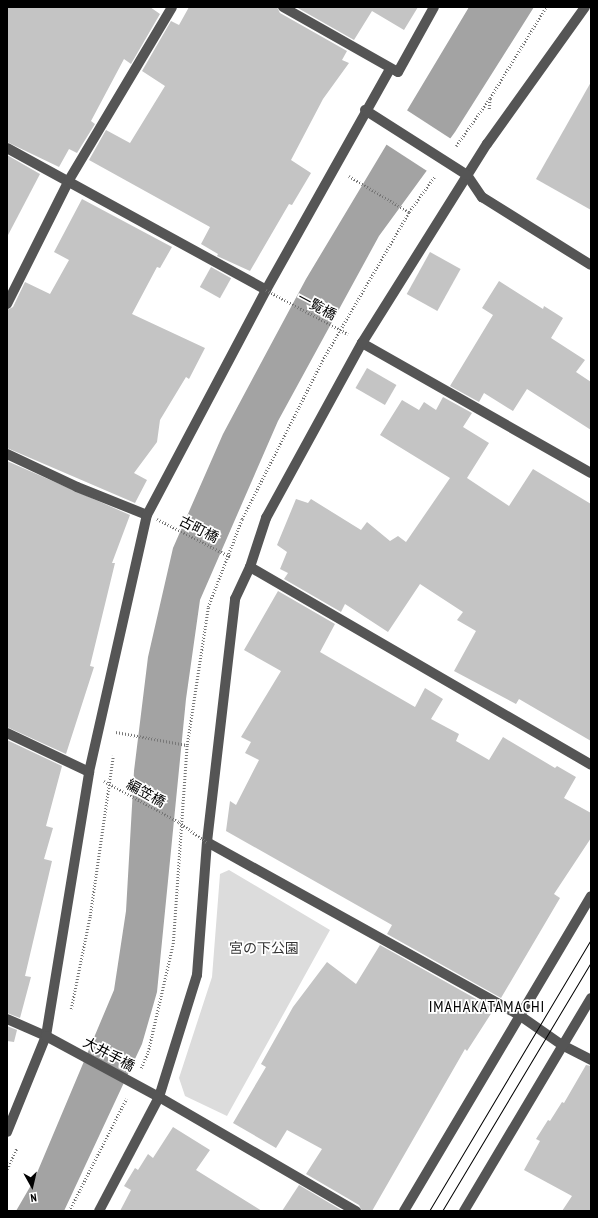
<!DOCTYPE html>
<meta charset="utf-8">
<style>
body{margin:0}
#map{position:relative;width:598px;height:1218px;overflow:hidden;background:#fff;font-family:"PT Sans Narrow","Noto Sans JP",sans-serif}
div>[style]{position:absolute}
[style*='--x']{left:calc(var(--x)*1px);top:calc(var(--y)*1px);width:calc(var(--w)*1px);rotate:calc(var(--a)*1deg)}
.green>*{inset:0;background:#dcdcdc}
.water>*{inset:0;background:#a3a3a3}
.pier>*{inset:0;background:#fff;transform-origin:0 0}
.building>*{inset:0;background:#c4c4c4;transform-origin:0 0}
.path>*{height:2.5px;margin-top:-1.25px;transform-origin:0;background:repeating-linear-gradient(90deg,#777 0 1px,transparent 0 3px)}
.minor>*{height:10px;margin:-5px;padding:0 5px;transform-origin:5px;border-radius:5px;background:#555}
.tram>*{height:1px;margin:-0.5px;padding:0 0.5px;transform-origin:0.5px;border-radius:0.5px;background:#000}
.path-bridge>*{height:2.5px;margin-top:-1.25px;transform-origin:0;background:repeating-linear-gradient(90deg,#777 0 1px,transparent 0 3px)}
.minor-bridge>*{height:10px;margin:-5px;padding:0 5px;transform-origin:5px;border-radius:5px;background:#555}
span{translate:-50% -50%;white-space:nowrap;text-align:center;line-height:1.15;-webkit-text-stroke:3.5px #fff;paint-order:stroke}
.street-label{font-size:14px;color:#000}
.park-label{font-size:14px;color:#333}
.quarter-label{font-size:16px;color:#000;letter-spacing:1px}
.frame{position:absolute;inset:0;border:8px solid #000;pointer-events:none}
.north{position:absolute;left:12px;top:1166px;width:40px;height:40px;-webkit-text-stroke:3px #fff;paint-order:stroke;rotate:172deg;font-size:11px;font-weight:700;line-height:16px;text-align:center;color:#000}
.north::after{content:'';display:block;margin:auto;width:14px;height:18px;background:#000;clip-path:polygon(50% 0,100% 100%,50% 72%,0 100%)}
</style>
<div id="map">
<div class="green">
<div style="clip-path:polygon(229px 870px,330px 930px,227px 1116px,185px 1096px,179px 1078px,212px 977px,220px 874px)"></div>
</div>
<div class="water">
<div style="clip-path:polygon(469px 7px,534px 7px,455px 132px,379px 236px,278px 421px,200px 600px,186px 699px,157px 992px,142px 1044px,64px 1211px,16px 1211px,34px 1180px,114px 990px,126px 911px,134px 771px,148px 657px,173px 548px,223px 434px,306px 279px)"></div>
</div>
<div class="pier">
<div style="left:405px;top:109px;width:56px;height:40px;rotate:33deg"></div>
</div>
<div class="building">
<div style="clip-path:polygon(7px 7px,150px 7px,160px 14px,131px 64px,124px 59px,91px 121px,95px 124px,77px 153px,69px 149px,59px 167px,7px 142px)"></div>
<div style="clip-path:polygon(189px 7px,277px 7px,280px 13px,347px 51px,342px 60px,349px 63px,323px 99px,291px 160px,311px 173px,292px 205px,289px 204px,250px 271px,217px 256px,218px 254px,201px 244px,210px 227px,89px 160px,106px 130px,130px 143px,165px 86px,142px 71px,171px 21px,179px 25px)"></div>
<div style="clip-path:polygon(296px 7px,418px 7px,404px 30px,372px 11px,354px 40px)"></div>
<div style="clip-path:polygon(591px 82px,591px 210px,536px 179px)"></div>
<div style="clip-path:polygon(7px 155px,40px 174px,7px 237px)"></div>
<div style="clip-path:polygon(82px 199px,172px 247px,160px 268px,157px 267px,132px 314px,205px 348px,189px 379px,186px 377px,160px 420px,157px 442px,134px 473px,147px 480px,135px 503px,7px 448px,7px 310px,13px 307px,25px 282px,50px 294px,69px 260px,54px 252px)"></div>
<div style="left:430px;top:252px;width:35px;height:48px;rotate:29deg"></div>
<div style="left:211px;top:267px;width:23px;height:23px;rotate:29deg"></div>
<div style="clip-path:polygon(499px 281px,543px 309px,544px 306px,563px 318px,551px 338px,585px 360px,576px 372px,591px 382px,591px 430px,527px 389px,513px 411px,484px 393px,479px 402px,450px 386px,493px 315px,482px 308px)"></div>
<div style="left:367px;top:368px;width:34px;height:23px;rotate:30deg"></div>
<div style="clip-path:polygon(443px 397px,472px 413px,463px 427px,489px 443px,467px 478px,509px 506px,533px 469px,591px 504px,591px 741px,519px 699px,516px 704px,454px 671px,476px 631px,457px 620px,463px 612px,420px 584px,388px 632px,345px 604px,341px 612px,284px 579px,288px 573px,280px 569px,287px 552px,277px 545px,296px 499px,308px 503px,311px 499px,361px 530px,367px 522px,390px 541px,398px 536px,406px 542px,450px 478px,380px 435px,402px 400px,419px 410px,424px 402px,436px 410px)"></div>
<div style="clip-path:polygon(7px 461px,130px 515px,112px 563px,115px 563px,90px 666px,94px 667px,66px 754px,7px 727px)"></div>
<div style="clip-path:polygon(278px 591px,335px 624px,320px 652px,415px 707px,425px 688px,443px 699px,431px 719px,459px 734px,456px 741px,489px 760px,503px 737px,555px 768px,557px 766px,576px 777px,564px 798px,591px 813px,591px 838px,554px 894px,560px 898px,501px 998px,387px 934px,392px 925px,226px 831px,230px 801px,236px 805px,259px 760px,245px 753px,251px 742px,241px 737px,281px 671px,244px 650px)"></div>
<div style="clip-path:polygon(7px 740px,62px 766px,46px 826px,53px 828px,44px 859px,52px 861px,25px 976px,31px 977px,20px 1018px,7px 1013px)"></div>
<div style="clip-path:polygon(380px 945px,494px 1009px,467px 1051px,465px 1049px,372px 1211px,362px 1211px,359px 1205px,306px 1174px,322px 1149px,287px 1130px,276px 1148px,233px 1123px,266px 1067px,261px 1064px,293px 1007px,327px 962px,356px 984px)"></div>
<div style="clip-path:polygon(7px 1026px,17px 1030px,14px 1042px,7px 1041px)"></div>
<div style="clip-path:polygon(586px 1065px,591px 1066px,591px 1211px,562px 1211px,572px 1196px,524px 1170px,540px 1141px,536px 1139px,548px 1120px,550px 1121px,562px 1102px,564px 1103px)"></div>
<div style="clip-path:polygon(173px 1127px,210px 1150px,196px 1170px,262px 1211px,120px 1211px,131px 1190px,124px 1186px,135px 1168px,138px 1170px,148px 1154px,153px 1158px)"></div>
<div style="clip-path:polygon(299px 1185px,343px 1211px,282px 1211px)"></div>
</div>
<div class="path">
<div style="--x:489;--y:109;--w:11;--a:-85"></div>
<div style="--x:456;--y:146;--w:59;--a:-54.7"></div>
<div style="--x:490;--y:98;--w:107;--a:-58.4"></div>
<div style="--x:349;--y:176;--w:70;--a:31"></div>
<div style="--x:116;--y:732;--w:72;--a:10.4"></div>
<div style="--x:71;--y:1009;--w:95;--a:-78.5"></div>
<div style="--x:90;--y:916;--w:162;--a:-81.8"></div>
<div style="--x:141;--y:1068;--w:17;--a:-66"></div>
<div style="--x:148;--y:1052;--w:111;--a:-77"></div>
<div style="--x:173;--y:944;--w:199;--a:-86"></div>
<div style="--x:187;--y:745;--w:140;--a:-81.3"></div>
<div style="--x:208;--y:607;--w:94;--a:-68.9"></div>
<div style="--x:242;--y:519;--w:177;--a:-63.1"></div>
<div style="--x:322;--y:361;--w:173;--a:-59.7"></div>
<div style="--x:409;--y:212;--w:44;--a:-54.2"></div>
<div style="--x:7;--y:1169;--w:23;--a:-65"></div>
<div style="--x:69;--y:1211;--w:126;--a:-63"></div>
</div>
<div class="minor">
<div style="--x:283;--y:7;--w:132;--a:29.5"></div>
<div style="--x:398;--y:72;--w:74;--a:-61"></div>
<div style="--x:7;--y:148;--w:295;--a:28.7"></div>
<div style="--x:467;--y:175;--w:27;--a:56"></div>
<div style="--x:482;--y:197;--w:128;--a:32"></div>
<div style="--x:7;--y:304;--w:139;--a:-63.4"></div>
<div style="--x:69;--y:180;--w:201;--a:-59.2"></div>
<div style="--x:362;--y:343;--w:263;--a:29.6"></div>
<div style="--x:7;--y:454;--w:77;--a:25.2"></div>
<div style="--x:77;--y:487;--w:75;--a:21.8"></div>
<div style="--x:250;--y:567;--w:394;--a:30.1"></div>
<div style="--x:7;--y:733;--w:91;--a:25.4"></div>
<div style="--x:207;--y:842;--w:357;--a:29"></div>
<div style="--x:519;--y:1015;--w:52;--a:34.9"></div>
<div style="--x:562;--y:1045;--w:33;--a:27"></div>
<div style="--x:7;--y:1019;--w:43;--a:23.6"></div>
<div style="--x:159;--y:1097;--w:228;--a:30.1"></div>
<div style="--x:7;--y:1132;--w:104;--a:-67.9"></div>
<div style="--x:46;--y:1036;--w:267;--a:-80.7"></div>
<div style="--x:89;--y:772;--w:263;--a:-77.3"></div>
<div style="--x:147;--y:515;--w:255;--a:-62.1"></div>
<div style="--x:266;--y:290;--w:253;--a:-60.7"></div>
<div style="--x:99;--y:1211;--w:129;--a:-62.2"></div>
<div style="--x:159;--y:1097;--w:128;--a:-72.7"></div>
<div style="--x:197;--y:975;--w:133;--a:-85.7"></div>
<div style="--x:207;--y:842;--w:245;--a:-83.4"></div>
<div style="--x:235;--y:599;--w:35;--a:-65"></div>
<div style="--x:250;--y:567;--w:52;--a:-71.9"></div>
<div style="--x:266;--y:518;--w:200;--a:-61.3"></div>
<div style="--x:362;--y:343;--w:235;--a:-57.9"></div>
<div style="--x:487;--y:144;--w:168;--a:-54.4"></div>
<div style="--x:404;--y:1211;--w:366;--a:-59.3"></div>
<div style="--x:464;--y:1211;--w:248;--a:-59.2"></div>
</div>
<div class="tram">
<div style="--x:429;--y:1211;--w:317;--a:-59.2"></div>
<div style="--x:442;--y:1211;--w:290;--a:-59.1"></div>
</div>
<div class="path-bridge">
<div style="--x:266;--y:290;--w:93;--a:28.2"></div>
<div style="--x:157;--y:519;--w:83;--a:27.2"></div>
<div style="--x:104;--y:781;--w:85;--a:28.7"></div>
<div style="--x:179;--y:822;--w:34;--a:36"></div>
</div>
<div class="minor-bridge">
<div style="--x:365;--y:110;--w:121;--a:32.5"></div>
<div style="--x:46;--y:1036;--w:128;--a:28.4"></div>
</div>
<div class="street-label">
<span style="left:317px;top:306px;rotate:28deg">一覧橋</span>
<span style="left:199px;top:529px;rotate:27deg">古町橋</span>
<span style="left:146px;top:793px;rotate:29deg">編笠橋</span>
<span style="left:109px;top:1054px;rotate:28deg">大井手橋</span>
</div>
<div class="park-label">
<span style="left:264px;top:948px">宮の下公園</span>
</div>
<div class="quarter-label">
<span style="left:487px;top:1006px">IMAHAKATAMACHI</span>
</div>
<div class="frame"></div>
<div class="north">N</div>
</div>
